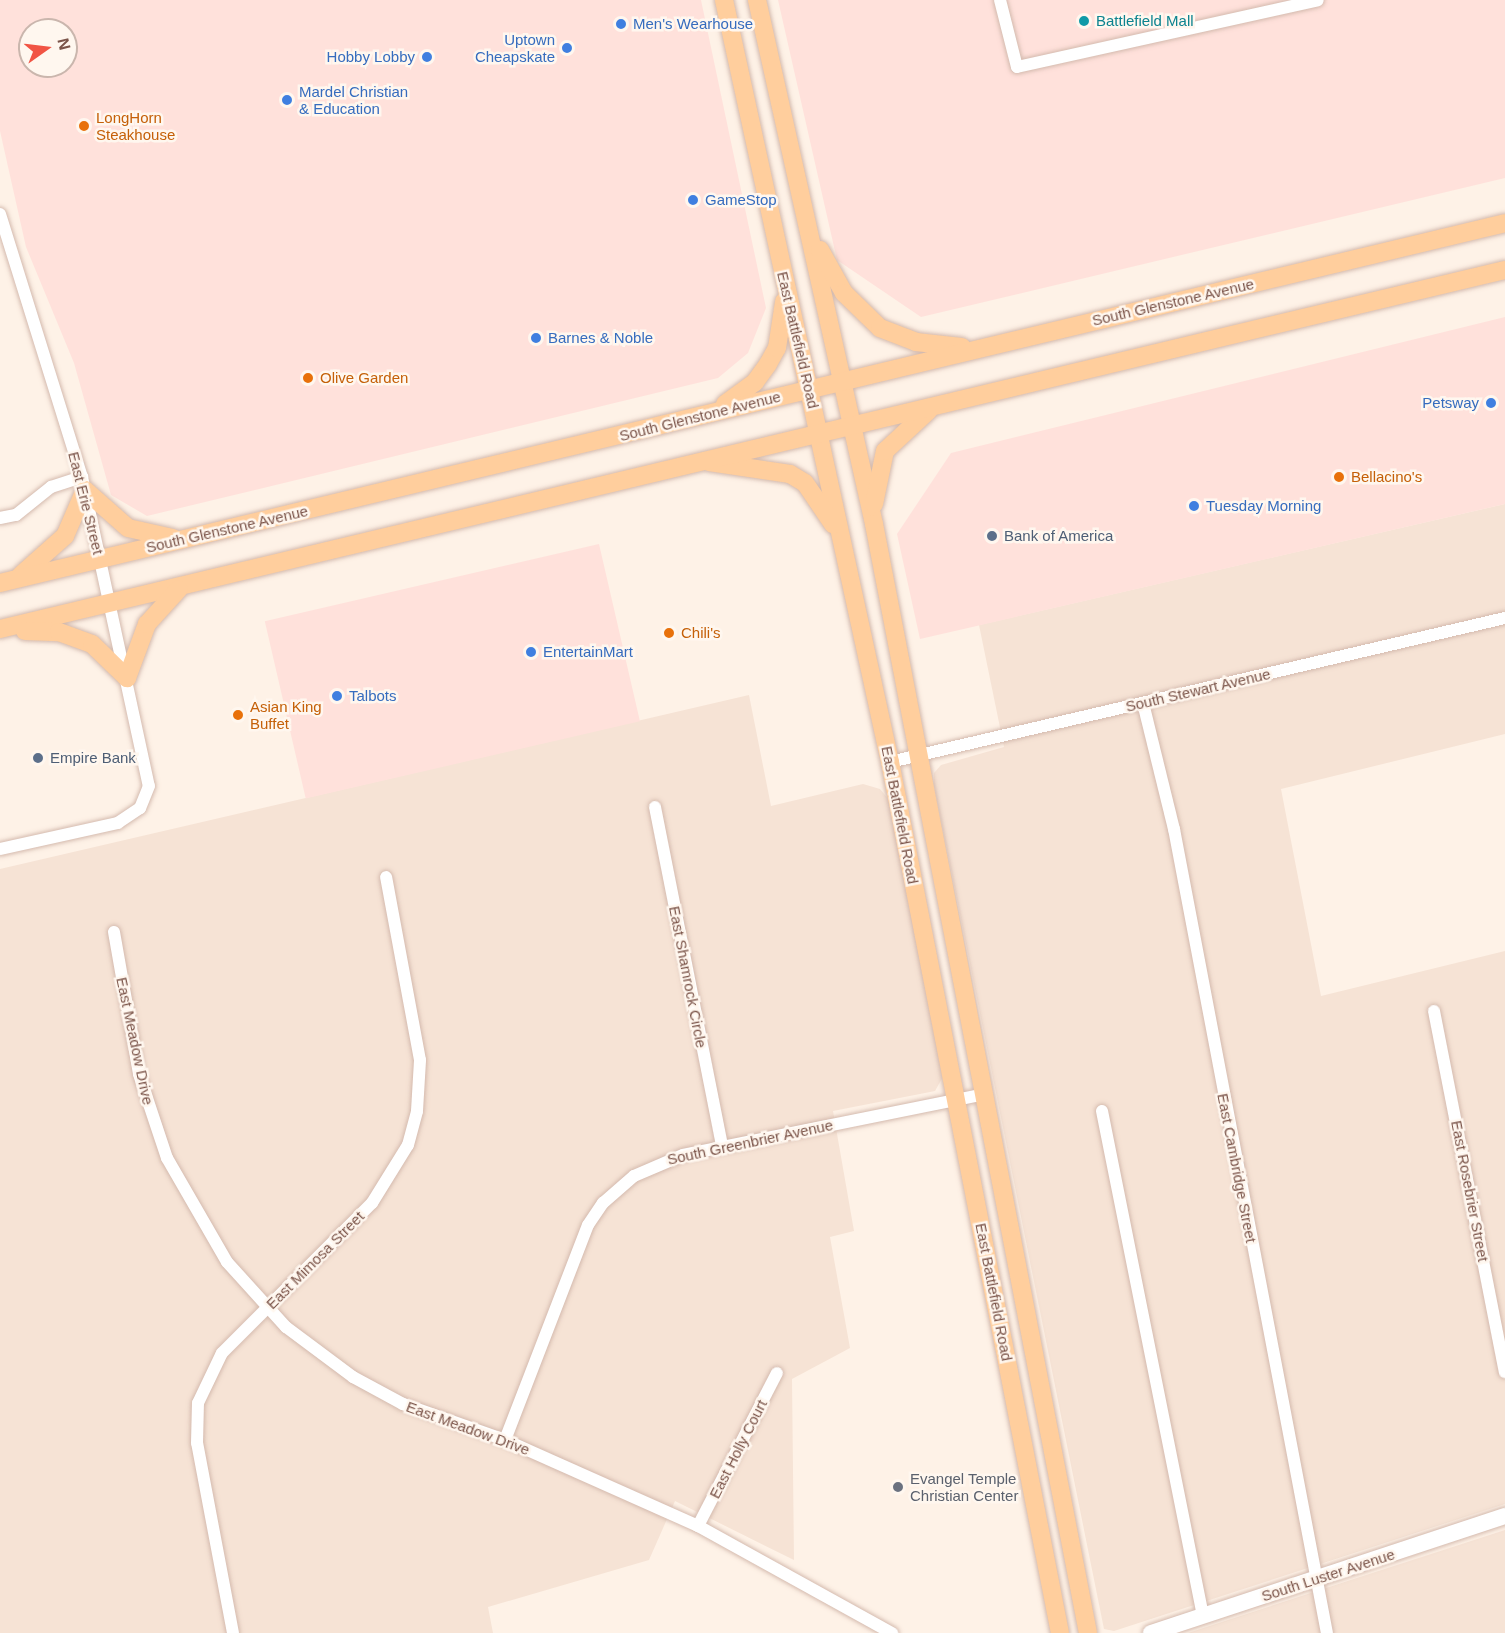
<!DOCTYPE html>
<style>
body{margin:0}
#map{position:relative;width:1505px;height:1633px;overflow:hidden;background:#fef2e7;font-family:Arial,sans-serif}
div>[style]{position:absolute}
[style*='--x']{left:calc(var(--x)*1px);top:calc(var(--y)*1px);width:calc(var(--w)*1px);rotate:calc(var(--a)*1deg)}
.residential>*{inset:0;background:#f6e3d5}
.commercial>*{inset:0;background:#ffe1db;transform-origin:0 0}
.roads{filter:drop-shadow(0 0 2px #d4baae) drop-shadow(0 0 2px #d4baae)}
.street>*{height:12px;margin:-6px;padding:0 6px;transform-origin:6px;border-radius:6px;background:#fff}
.secondary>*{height:16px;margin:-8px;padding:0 8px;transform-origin:8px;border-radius:8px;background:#fff}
.primary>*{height:18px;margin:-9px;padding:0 9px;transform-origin:9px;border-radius:9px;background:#ffce9d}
.dots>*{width:16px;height:16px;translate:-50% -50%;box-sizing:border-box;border:3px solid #fff7ef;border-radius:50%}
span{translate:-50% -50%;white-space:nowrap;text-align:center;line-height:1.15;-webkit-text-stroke:5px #fff7ef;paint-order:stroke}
.culture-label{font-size:15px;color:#0d838f}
.left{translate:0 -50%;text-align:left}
.shop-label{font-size:15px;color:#366cbe}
.right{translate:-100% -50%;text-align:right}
.food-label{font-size:15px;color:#c56008}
.street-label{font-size:15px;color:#7b5449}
.service-label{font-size:15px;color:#4e5e75}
.worship-label{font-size:15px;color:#5b616d}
.north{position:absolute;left:18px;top:18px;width:60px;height:60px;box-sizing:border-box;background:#fff7ef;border:2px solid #cab6ad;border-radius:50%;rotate:76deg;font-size:16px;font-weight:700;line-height:24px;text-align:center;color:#7b5449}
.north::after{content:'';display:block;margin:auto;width:21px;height:27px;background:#f15444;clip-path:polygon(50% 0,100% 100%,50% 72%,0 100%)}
</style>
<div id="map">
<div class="residential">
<div style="clip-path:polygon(1505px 504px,1505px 734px,1281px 789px,1321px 996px,1505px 951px,1505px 1504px,1114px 1631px,1104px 1629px,934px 785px,934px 773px,941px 765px,1004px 747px,979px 625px)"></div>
<div style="clip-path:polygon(749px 695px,771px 806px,863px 784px,880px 789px,889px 800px,944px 1075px,935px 1091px,833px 1111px,854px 1231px,830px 1237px,850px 1348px,792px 1379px,794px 1560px,675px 1501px,649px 1560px,488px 1607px,493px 1633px,0 1633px,0 869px)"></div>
<div style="clip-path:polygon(1505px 1530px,1505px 1633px,1188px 1633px)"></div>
</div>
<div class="commercial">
<div style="clip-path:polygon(evenodd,0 0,701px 0,766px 308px,748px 353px,718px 378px,147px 516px,111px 495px,74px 363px,26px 247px,0 131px,0 0,30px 30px,66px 30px,66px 66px,30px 66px,30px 30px)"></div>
<div style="clip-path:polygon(778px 0,1505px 0,1505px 178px,921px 317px,837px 260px)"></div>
<div style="clip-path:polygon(1505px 317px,1505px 504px,920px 639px,897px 534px,951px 453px)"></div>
<div style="left:599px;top:544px;width:182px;height:343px;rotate:77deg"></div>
</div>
<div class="roads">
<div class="street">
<div style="--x:1000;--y:0;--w:69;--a:75.8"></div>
<div style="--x:1017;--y:67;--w:308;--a:-12.5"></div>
<div style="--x:0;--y:214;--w:275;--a:72.7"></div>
<div style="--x:82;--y:477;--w:316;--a:77.8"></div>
<div style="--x:149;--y:786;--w:24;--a:112"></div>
<div style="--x:140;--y:808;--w:27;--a:146"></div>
<div style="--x:118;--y:823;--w:121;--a:167.6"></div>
<div style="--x:0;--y:518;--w:16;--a:-11"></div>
<div style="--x:16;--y:515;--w:45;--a:-38.7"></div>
<div style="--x:51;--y:487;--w:33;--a:-18"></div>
<div style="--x:1143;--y:703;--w:130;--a:76.2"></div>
<div style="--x:1174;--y:829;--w:818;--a:79.23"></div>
<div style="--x:890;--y:762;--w:632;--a:-13.18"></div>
<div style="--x:655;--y:807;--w:346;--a:78.8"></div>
<div style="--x:114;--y:932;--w:144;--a:80"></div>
<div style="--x:139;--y:1074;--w:89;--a:71.6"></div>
<div style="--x:167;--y:1158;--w:120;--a:60"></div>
<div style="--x:227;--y:1262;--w:88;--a:47.8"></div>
<div style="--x:286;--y:1327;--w:84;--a:36.7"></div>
<div style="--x:353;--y:1377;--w:57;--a:28.4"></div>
<div style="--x:403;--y:1404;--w:108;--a:19.4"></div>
<div style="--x:505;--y:1440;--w:211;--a:24"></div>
<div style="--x:698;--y:1526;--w:222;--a:28.9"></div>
<div style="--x:1434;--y:1011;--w:368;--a:78.9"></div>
<div style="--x:1102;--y:1111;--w:515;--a:78.69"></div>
<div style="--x:505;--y:1440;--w:230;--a:-68.9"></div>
<div style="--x:588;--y:1225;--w:27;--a:-56"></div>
<div style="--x:603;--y:1203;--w:41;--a:-41.1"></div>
<div style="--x:634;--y:1176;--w:53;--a:-23.2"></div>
<div style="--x:683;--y:1155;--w:309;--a:-11.4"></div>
<div style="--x:698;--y:1526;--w:172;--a:-62.7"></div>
<div style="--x:233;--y:1633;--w:193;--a:-100.7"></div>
<div style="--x:197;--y:1443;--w:40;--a:-88.6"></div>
<div style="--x:198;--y:1403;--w:55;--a:-64.4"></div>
<div style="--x:222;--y:1353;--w:212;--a:-45"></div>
<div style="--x:372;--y:1203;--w:68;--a:-58.2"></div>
<div style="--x:408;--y:1145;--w:35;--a:-75"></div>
<div style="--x:417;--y:1111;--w:51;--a:-86.6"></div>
<div style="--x:420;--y:1060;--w:186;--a:-100.5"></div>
</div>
<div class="secondary">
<div style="--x:1151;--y:1633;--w:373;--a:-18.3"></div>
</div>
<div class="primary">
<div style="--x:724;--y:0;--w:780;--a:77.71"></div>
<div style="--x:890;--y:762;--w:887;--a:78.96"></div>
<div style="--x:757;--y:0;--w:537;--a:77.41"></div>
<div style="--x:874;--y:524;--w:1129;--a:79.08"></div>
<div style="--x:820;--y:250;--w:49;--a:60.8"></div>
<div style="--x:844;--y:293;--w:50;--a:44.2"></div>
<div style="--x:880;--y:328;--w:39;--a:21"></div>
<div style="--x:916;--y:342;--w:46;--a:6.2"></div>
<div style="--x:725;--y:404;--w:37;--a:-36"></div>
<div style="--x:755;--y:382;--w:22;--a:-54"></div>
<div style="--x:768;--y:364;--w:18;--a:-61"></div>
<div style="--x:777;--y:348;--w:47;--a:-81.3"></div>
<div style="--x:709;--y:462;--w:82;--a:8.4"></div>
<div style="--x:790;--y:474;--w:17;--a:31"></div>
<div style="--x:805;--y:483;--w:50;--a:55.7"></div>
<div style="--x:85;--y:490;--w:57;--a:41.5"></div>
<div style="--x:128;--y:528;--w:46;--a:12.5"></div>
<div style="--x:874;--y:504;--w:54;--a:-78.3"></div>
<div style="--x:885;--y:451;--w:59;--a:-42.9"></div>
<div style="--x:21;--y:575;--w:59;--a:-41.6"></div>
<div style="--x:65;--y:536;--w:50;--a:-66.5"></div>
<div style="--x:0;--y:583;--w:1547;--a:-13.45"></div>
<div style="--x:0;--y:629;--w:1547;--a:-13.42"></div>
<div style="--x:25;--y:631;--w:34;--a:2"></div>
<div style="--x:59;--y:632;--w:35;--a:20"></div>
<div style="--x:92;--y:644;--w:49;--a:44.2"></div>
<div style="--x:127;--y:678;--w:58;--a:-69.7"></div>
<div style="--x:147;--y:624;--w:47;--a:-47.6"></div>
</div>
</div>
<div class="dots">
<div style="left:1084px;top:21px;background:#0f9aa8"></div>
<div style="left:621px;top:24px;background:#3f7fe0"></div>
<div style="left:567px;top:48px;background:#3f7fe0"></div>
<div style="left:427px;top:57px;background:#3f7fe0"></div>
<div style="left:287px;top:100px;background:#3f7fe0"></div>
<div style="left:84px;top:126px;background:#e8710a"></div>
<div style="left:693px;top:200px;background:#3f7fe0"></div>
<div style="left:536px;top:338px;background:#3f7fe0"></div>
<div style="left:308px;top:378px;background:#e8710a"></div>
<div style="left:1491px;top:403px;background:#3f7fe0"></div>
<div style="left:1339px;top:477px;background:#e8710a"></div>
<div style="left:1194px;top:506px;background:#3f7fe0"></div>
<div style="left:992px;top:536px;background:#5c6f8a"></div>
<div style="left:669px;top:633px;background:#e8710a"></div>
<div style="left:531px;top:652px;background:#3f7fe0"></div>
<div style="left:337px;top:696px;background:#3f7fe0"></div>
<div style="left:238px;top:715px;background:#e8710a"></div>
<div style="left:38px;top:758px;background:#5c6f8a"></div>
<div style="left:898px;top:1487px;background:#6b7280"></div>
</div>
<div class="culture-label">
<span class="left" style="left:1096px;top:21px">Battlefield Mall</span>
</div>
<div class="shop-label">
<span class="left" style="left:633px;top:24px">Men's Wearhouse</span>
<span class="right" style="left:555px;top:48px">Uptown<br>Cheapskate</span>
<span class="right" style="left:415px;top:57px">Hobby Lobby</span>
<span class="left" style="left:299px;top:100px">Mardel Christian<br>&amp; Education</span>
<span class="left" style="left:705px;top:200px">GameStop</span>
<span class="left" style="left:548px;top:338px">Barnes &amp; Noble</span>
<span class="right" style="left:1479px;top:403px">Petsway</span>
<span class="left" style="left:1206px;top:506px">Tuesday Morning</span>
<span class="left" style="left:543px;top:652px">EntertainMart</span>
<span class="left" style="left:349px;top:696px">Talbots</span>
</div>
<div class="food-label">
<span class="left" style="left:96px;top:126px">LongHorn<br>Steakhouse</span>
<span class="left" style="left:320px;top:378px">Olive Garden</span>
<span class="left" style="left:1351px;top:477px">Bellacino's</span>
<span class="left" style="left:681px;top:633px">Chili's</span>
<span class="left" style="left:250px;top:715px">Asian King<br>Buffet</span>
</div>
<div class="street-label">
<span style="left:1173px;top:302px;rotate:-13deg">South Glenstone Avenue</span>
<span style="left:798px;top:340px;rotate:77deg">East Battlefield Road</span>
<span style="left:700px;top:416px;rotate:-14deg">South Glenstone Avenue</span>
<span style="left:86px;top:503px;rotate:76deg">East Erie Street</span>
<span style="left:227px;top:529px;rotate:-13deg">South Glenstone Avenue</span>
<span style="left:1198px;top:690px;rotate:-13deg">South Stewart Avenue</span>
<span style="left:900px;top:815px;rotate:79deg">East Battlefield Road</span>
<span style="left:688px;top:977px;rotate:79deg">East Shamrock Circle</span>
<span style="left:135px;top:1041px;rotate:78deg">East Meadow Drive</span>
<span style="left:750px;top:1142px;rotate:-12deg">South Greenbrier Avenue</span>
<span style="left:1237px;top:1168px;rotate:79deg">East Cambridge Street</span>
<span style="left:1470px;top:1191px;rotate:79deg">East Rosebrier Street</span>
<span style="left:315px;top:1260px;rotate:-45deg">East Mimosa Street</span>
<span style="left:994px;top:1292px;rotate:79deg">East Battlefield Road</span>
<span style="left:468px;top:1428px;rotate:20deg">East Meadow Drive</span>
<span style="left:738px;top:1449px;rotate:-63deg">East Holly Court</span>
<span style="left:1328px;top:1575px;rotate:-18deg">South Luster Avenue</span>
</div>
<div class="service-label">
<span class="left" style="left:1004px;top:536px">Bank of America</span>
<span class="left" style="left:50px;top:758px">Empire Bank</span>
</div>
<div class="worship-label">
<span class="left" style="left:910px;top:1487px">Evangel Temple<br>Christian Center</span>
</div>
<div class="north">N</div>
</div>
